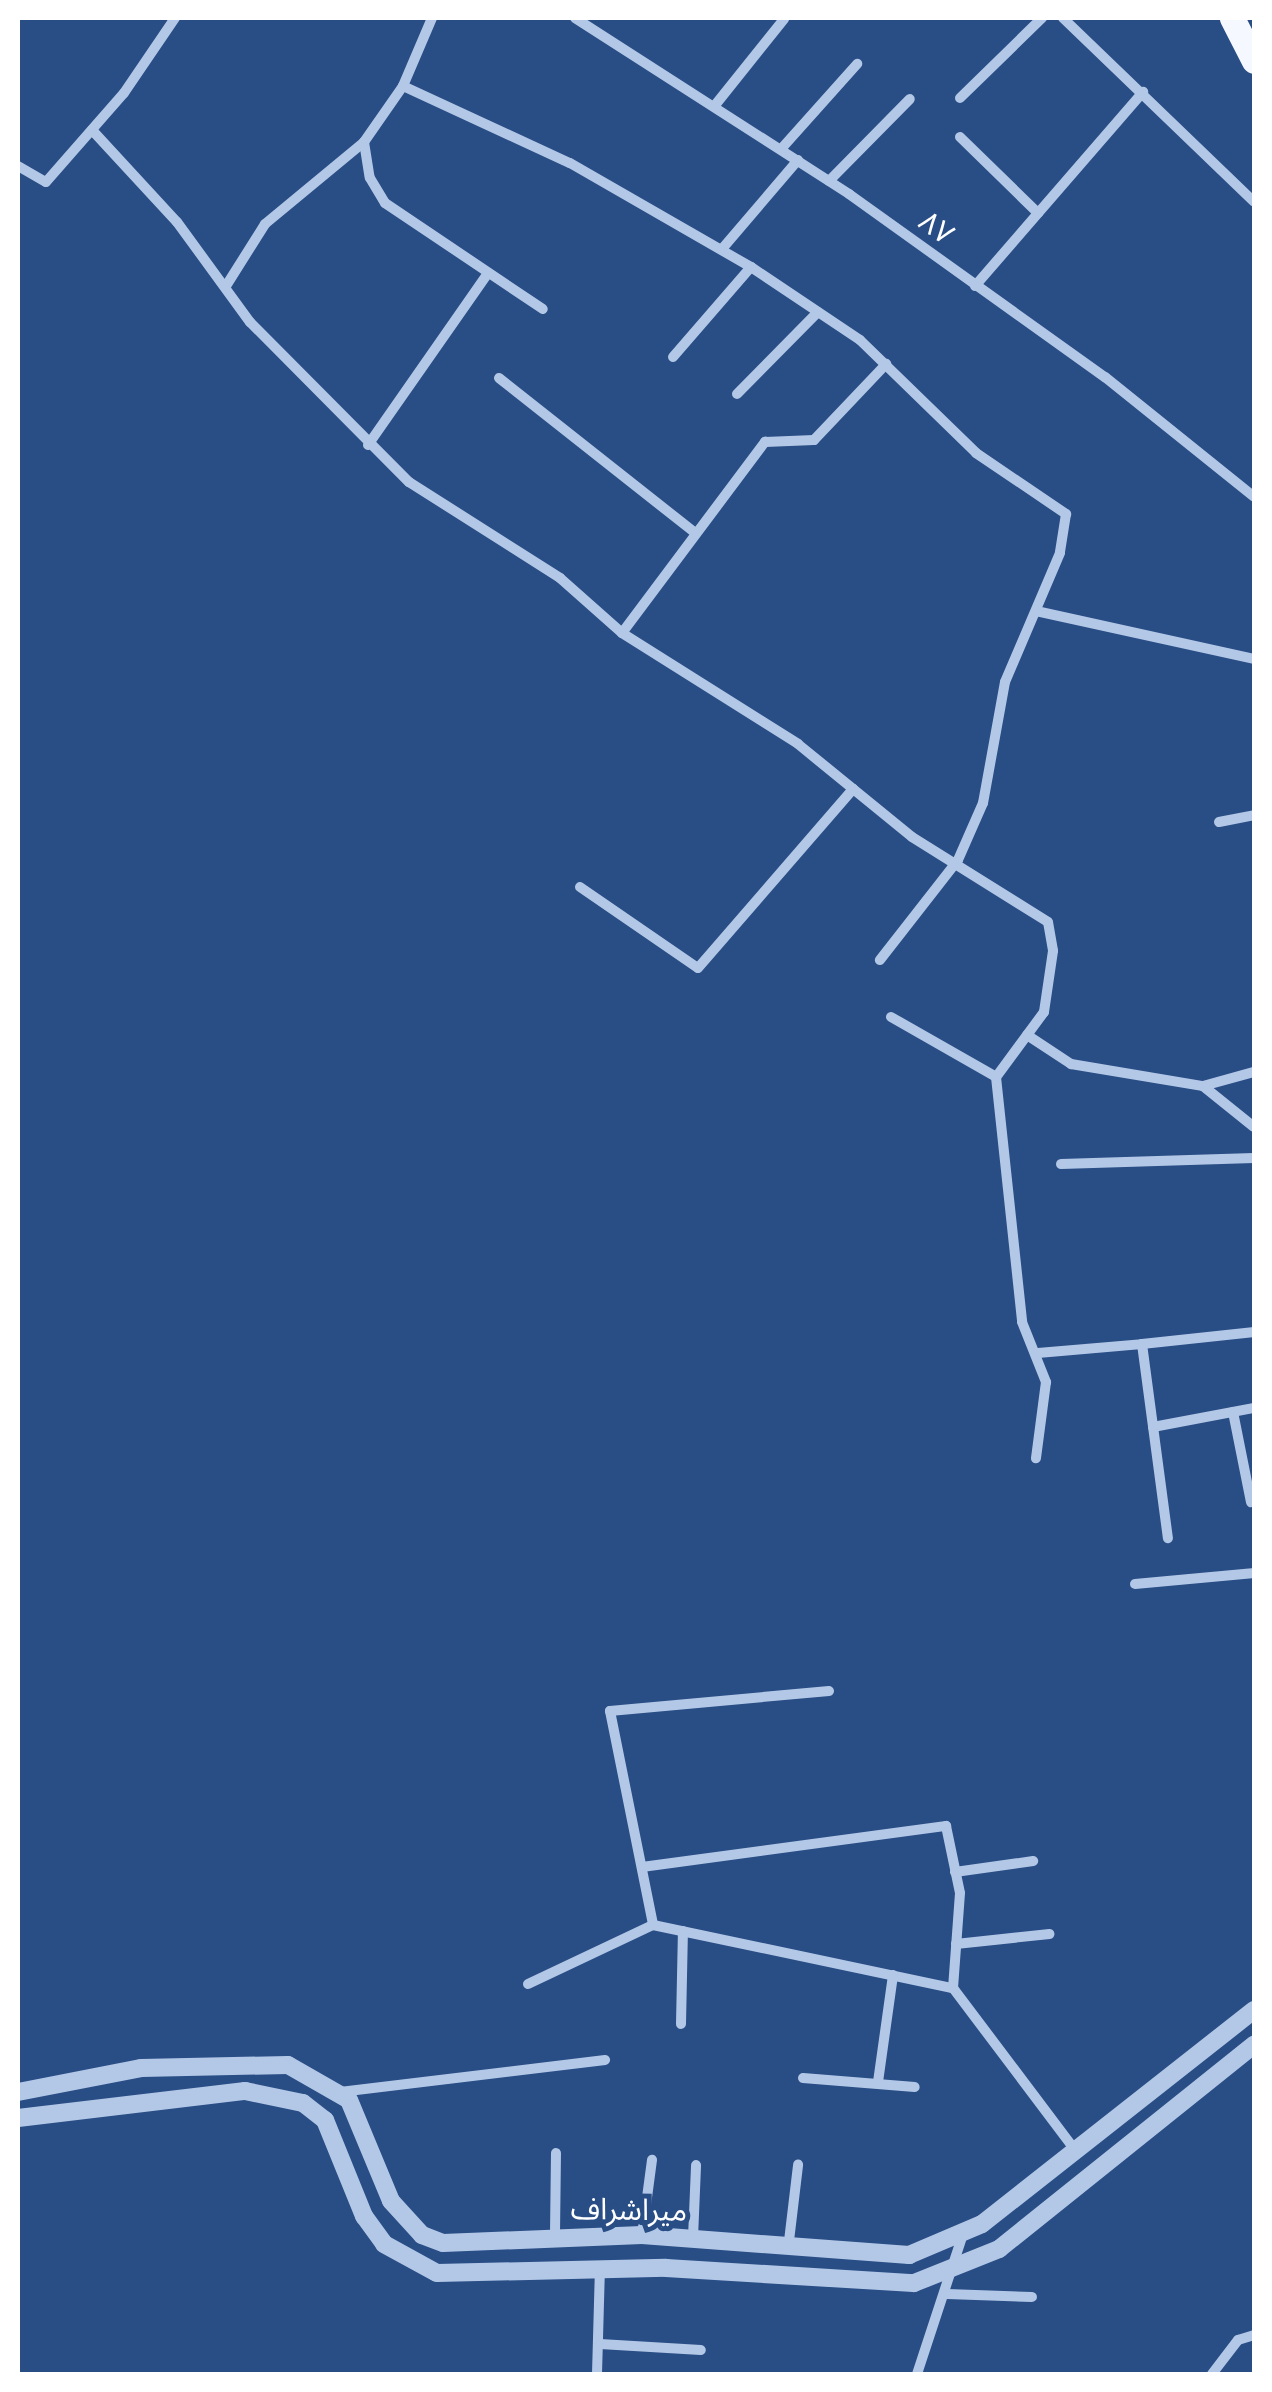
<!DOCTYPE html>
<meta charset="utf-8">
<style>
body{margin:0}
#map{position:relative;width:1272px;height:2392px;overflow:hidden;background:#294d85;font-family:"Public Sans","Noto Sans Arabic",sans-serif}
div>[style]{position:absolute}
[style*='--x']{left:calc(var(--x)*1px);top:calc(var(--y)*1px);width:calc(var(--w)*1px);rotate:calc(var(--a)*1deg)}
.minor>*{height:10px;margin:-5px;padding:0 5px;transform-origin:5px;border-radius:5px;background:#b3c8e7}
.tertiary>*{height:18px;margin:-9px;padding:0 9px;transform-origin:9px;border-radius:9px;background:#b3c8e7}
.primary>*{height:25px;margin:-12.5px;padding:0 12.5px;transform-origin:12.5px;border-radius:12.5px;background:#f5f8fe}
span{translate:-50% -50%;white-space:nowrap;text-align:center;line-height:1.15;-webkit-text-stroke:10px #294d85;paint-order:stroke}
.street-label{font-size:30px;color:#fff}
.frame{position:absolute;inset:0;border:20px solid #fff;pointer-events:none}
</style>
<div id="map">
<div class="minor">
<div style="--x:432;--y:18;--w:74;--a:113.1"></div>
<div style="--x:403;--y:86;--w:68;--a:124.9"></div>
<div style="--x:364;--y:142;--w:36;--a:81"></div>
<div style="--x:370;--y:178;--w:29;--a:59"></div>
<div style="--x:385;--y:203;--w:190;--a:33.9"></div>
<div style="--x:575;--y:18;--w:326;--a:32.7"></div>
<div style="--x:849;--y:194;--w:315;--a:35.6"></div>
<div style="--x:1105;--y:377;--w:191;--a:38.8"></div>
<div style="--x:1063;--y:18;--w:265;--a:43.9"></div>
<div style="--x:403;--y:86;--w:184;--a:24.8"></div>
<div style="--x:570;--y:163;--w:209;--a:29.9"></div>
<div style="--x:751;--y:267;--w:131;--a:33.8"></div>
<div style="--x:860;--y:340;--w:162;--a:44.2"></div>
<div style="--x:976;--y:453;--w:109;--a:34.1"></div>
<div style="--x:1066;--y:514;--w:39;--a:99"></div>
<div style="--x:1060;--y:553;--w:140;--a:113.1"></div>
<div style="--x:1005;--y:682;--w:123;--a:100.3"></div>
<div style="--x:983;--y:803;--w:62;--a:113.7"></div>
<div style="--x:958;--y:860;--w:127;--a:128"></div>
<div style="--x:960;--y:98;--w:115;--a:-44.3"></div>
<div style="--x:716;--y:104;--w:109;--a:-51.3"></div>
<div style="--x:92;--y:130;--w:125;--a:47.3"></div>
<div style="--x:177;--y:222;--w:124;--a:53.9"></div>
<div style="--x:250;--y:322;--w:226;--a:45.2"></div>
<div style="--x:409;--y:482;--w:179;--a:32.4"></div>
<div style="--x:560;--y:578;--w:83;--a:41.6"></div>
<div style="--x:622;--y:633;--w:208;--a:32.2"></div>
<div style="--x:798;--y:744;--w:147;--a:39.2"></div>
<div style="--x:912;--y:837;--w:160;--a:32"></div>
<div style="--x:1048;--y:922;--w:29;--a:80"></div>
<div style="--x:1053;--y:951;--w:62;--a:98.4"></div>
<div style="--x:1044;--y:1012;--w:81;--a:126.4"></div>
<div style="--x:996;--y:1077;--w:246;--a:83.9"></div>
<div style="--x:1022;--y:1322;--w:65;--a:68.2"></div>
<div style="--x:1046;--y:1382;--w:77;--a:97.5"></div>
<div style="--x:960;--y:137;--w:109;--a:44.3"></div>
<div style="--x:782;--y:148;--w:113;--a:-48.2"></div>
<div style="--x:18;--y:166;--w:32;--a:30"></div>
<div style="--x:46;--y:182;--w:118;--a:-48.8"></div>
<div style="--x:124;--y:93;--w:91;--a:-55.8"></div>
<div style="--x:829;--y:181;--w:115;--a:-45.4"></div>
<div style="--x:722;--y:249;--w:117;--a:-49.5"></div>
<div style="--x:226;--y:286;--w:73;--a:-57.8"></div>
<div style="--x:265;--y:224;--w:129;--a:-39.6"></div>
<div style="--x:975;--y:286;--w:257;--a:-49.1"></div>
<div style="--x:673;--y:357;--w:119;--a:-49.1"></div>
<div style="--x:499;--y:378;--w:250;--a:38.3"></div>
<div style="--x:737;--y:394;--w:115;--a:-45.4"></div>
<div style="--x:368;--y:445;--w:210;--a:-55.1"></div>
<div style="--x:1036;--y:611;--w:223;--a:12.4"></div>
<div style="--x:622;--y:633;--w:239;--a:-53.2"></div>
<div style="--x:765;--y:442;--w:49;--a:-2.3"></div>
<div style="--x:814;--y:440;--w:105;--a:-46.5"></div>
<div style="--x:1219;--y:822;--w:36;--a:-11"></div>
<div style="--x:580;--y:887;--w:143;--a:34.5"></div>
<div style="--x:698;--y:968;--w:237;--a:-49.1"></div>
<div style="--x:891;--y:1017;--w:121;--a:29.7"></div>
<div style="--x:1027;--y:1035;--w:53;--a:33.4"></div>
<div style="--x:1071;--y:1064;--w:134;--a:9.5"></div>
<div style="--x:1203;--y:1086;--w:65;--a:38.8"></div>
<div style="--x:1203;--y:1086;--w:53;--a:-15.4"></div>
<div style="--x:1061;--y:1164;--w:193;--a:-1.8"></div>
<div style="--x:1142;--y:1344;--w:113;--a:-6.1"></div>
<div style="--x:1038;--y:1353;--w:104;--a:-4.9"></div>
<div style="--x:1142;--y:1344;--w:196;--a:82.4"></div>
<div style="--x:1233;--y:1412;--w:92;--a:78.7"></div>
<div style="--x:1153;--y:1427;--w:103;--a:-10.7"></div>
<div style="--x:1135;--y:1584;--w:120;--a:-5.3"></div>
<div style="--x:829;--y:1691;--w:220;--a:174.8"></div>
<div style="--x:610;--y:1711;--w:218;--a:78.6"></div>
<div style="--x:653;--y:1925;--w:307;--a:11.9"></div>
<div style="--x:953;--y:1988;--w:204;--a:53"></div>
<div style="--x:642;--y:1867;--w:307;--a:-7.7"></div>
<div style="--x:946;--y:1826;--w:68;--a:78.2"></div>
<div style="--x:960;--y:1893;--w:95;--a:94.2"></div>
<div style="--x:955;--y:1872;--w:79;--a:-8"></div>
<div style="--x:956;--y:1944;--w:94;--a:-6.1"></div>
<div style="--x:528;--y:1984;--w:138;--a:-25.3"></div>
<div style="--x:681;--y:2024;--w:93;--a:-88.8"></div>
<div style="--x:803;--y:2078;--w:112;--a:4.6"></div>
<div style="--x:878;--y:2082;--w:108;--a:-82"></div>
<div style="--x:340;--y:2092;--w:267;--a:-6.9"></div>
<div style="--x:555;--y:2234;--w:81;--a:-89.3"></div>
<div style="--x:642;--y:2235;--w:76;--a:-82.4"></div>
<div style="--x:693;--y:2238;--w:73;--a:-87.6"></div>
<div style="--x:789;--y:2241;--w:77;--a:-83.2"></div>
<div style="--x:947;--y:2294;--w:85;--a:2"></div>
<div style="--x:600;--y:2344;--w:101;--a:3.4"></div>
<div style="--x:597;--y:2374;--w:106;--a:-88.4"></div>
<div style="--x:917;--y:2374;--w:144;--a:-71.8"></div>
<div style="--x:1212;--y:2374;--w:43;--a:-52.6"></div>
<div style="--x:1238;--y:2340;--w:17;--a:-17"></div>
</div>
<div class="tertiary">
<div style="--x:18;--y:2092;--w:125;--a:-11"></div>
<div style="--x:141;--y:2068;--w:147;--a:-1.2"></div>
<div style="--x:288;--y:2065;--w:70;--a:29.8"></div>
<div style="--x:349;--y:2100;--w:109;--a:67.4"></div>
<div style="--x:391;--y:2201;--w:46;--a:47.6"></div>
<div style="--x:422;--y:2235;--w:22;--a:21"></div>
<div style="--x:443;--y:2243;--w:199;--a:-2.3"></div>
<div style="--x:642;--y:2235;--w:268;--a:4.3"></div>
<div style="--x:909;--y:2255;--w:79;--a:-23"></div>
<div style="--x:982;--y:2224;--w:346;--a:-38.2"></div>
<div style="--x:18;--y:2118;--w:229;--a:-6.8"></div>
<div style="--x:245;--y:2091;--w:59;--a:11.7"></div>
<div style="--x:303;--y:2103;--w:28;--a:38"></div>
<div style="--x:325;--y:2120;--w:104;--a:67.9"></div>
<div style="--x:364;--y:2216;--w:34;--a:54"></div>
<div style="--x:384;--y:2244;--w:60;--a:28.7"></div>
<div style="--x:437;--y:2273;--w:229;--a:-1.3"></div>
<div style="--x:666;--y:2268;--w:248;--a:3.5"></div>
<div style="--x:914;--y:2283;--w:92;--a:-21.8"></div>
<div style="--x:999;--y:2249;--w:327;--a:-38.7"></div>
</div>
<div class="primary">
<div style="--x:1232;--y:18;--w:48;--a:62.9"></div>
</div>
<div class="street-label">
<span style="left:937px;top:227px;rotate:36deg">۸۷</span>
<span style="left:629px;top:2209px;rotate:1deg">میراشراف</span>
</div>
<div class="frame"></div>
</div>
